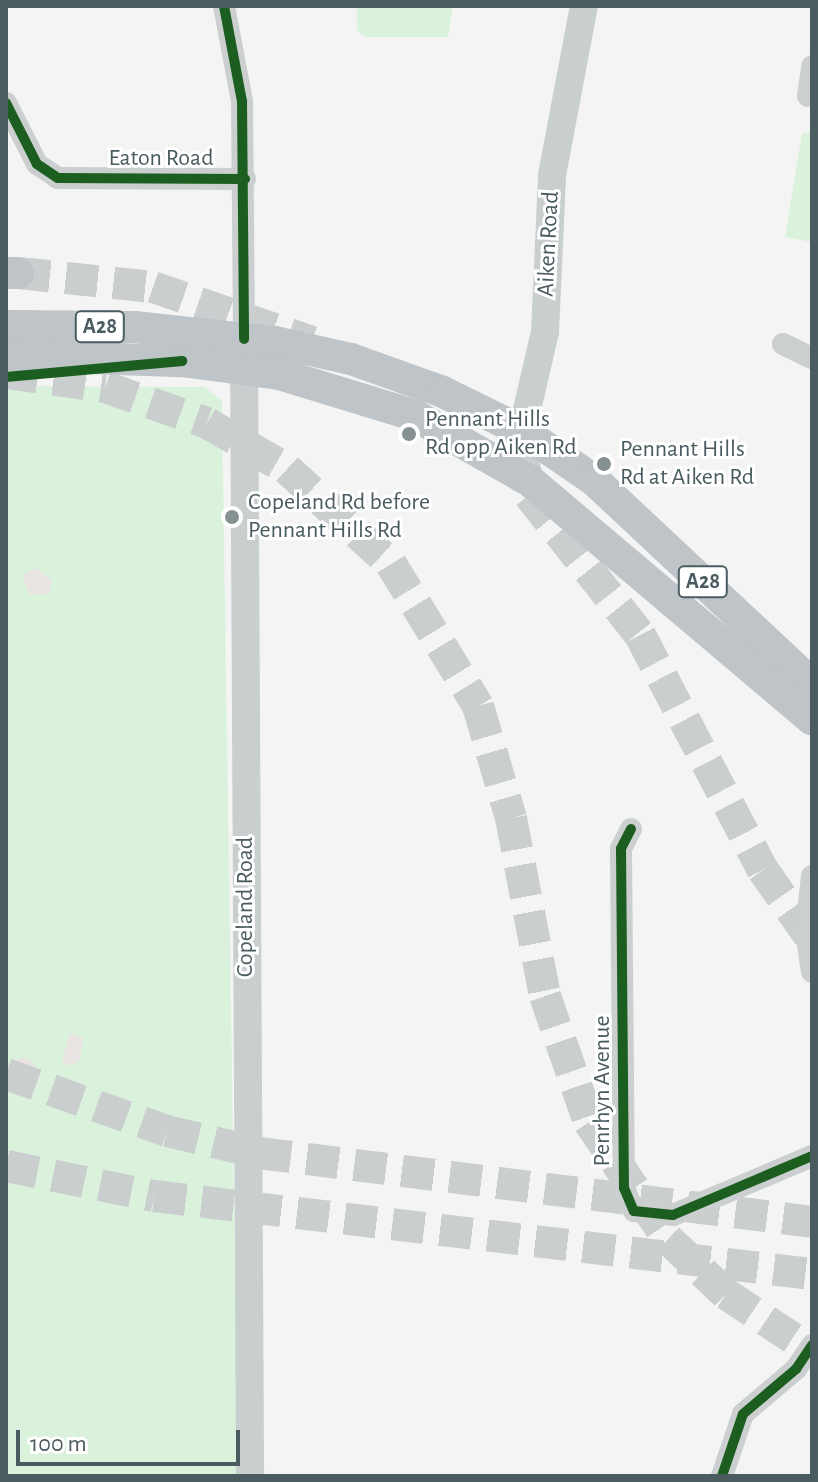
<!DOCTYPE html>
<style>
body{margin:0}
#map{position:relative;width:818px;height:1482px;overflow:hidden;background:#f4f4f4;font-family:"Alegreya Sans",sans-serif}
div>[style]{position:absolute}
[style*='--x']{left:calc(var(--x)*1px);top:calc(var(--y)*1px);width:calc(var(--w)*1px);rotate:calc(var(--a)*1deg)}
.green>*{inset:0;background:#daf2dc}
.sand>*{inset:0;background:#e9e4e2}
.round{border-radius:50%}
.highway-tunnel>*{height:32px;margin-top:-16px;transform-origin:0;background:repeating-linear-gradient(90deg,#cacecf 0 32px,transparent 0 48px)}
.minor>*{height:22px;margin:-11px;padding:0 11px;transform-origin:11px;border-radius:11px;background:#cbcfcf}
.major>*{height:28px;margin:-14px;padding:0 14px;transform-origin:14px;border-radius:14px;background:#c9cecf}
.highway>*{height:32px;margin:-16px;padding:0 16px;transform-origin:16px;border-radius:16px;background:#bec4c7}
.cycleway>*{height:10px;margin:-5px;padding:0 5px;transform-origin:5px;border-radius:5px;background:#1b5e20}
.dots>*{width:22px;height:22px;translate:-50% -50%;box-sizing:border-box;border:4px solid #fff;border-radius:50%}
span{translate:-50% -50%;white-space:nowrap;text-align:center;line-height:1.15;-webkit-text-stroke:6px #fff;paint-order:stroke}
.shield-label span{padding:2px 6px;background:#fff;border:2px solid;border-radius:6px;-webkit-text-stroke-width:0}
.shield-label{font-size:22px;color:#4a5c60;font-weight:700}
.street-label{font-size:24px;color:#4a5c60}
.poi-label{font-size:24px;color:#4a5c60}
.left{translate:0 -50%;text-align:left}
.frame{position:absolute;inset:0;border:8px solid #4a5c60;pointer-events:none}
.scale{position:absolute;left:16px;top:1430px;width:224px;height:36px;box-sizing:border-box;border:4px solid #4a5c60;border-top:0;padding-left:10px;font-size:24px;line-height:28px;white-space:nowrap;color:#4a5c60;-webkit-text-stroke:6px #fff;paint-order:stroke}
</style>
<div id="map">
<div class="green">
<div style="clip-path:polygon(357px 6px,453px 6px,448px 37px,365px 37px,357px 30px)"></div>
<div style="clip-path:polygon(812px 132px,812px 242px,785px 237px,802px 133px)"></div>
<div style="clip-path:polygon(28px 386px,205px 387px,222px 401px,238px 1476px,6px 1476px,6px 390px)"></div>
</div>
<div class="sand">
<div style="clip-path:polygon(37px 568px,52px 581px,49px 594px,29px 594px,22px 575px)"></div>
<div style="clip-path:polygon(70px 1033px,83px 1038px,80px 1060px,70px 1066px,62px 1061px)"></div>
<div class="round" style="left:12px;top:1058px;width:24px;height:24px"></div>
</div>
<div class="highway-tunnel">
<div style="--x:18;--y:273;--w:136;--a:5.9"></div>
<div style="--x:153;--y:287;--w:168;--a:19.1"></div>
<div style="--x:6;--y:373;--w:100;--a:8"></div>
<div style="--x:105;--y:387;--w:108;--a:19.4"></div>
<div style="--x:207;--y:423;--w:92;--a:29.9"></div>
<div style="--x:287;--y:469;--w:141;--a:42.4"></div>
<div style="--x:391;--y:564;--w:167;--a:58.5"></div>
<div style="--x:478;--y:706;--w:117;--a:73.6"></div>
<div style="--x:511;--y:818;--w:181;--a:79.2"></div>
<div style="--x:545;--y:996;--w:133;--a:70.8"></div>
<div style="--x:589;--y:1122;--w:141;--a:56"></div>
<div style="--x:668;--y:1239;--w:80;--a:43.5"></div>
<div style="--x:726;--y:1294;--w:103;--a:33.5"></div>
<div style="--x:529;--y:495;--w:179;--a:51.6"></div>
<div style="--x:640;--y:635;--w:265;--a:62.4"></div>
<div style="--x:763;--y:870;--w:85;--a:55"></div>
<div style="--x:6;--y:1074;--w:171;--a:19.5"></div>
<div style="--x:167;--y:1131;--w:95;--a:13.4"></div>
<div style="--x:259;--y:1153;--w:557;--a:7.11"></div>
<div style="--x:6;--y:1166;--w:151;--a:11.5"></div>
<div style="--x:154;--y:1196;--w:663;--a:6.76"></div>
</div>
<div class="minor">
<div style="--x:224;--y:6;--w:97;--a:79.3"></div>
<div style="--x:242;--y:101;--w:238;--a:89.5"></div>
<div style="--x:808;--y:96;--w:30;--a:-82"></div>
<div style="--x:6;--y:103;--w:68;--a:63.1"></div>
<div style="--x:37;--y:164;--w:25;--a:34"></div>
<div style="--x:58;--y:178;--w:187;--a:0.3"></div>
<div style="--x:783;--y:344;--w:32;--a:26"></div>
<div style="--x:631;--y:829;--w:22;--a:117"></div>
<div style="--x:621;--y:849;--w:339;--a:89.5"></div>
<div style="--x:624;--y:1188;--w:25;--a:67"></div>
<div style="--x:634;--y:1211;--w:39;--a:6"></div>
<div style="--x:673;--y:1215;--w:151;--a:-23"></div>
<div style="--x:812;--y:876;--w:55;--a:96.2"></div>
<div style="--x:806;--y:931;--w:41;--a:81.7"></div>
<div style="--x:722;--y:1476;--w:65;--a:-71.3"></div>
<div style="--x:743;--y:1414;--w:70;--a:-40.3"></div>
<div style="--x:796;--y:1369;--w:29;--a:-56"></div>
</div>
<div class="major">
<div style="--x:244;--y:349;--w:1127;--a:89.69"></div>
<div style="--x:530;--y:481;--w:42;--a:-103.7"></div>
<div style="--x:520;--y:440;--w:111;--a:-77"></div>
<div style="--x:545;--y:332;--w:157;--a:-87.4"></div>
<div style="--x:552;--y:175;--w:172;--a:-79.3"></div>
</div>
<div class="highway">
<div style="--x:6;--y:273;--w:12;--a:0"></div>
<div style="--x:6;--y:326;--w:128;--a:0.4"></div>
<div style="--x:134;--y:327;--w:142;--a:6.1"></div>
<div style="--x:275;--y:342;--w:78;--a:12.6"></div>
<div style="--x:351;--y:359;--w:98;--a:19.7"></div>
<div style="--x:443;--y:392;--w:88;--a:26.3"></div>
<div style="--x:522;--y:431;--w:87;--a:34.2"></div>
<div style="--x:594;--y:480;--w:299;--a:43.1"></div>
<div style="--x:6;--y:355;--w:176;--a:2"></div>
<div style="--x:182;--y:361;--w:98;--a:7.6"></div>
<div style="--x:279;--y:374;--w:143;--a:17"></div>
<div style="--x:416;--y:416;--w:131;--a:29.7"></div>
<div style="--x:530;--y:481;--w:369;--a:40.2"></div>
</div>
<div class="cycleway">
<div style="--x:224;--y:6;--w:97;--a:79.3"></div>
<div style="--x:242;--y:101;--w:238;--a:89.5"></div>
<div style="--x:6;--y:103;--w:68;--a:63.1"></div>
<div style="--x:37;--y:164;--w:25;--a:34"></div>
<div style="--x:58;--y:178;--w:187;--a:0.3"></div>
<div style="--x:6;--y:377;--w:177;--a:-5.2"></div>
<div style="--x:631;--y:829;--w:22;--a:117"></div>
<div style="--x:621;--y:849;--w:339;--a:89.5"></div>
<div style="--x:624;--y:1188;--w:25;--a:67"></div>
<div style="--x:634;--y:1211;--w:39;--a:6"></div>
<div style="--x:673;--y:1215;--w:151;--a:-23"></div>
<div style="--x:722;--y:1476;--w:65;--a:-71.3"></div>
<div style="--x:743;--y:1414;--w:70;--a:-40.3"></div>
<div style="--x:796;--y:1369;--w:29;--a:-56"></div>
</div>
<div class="dots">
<div style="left:409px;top:434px;background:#869194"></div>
<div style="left:604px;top:464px;background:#869194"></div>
<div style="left:232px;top:517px;background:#869194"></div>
</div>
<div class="shield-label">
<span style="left:100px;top:327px">A28</span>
<span style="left:703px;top:582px">A28</span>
</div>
<div class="street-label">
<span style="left:161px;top:159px">Eaton Road</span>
<span style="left:549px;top:244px;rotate:-87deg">Aiken Road</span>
<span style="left:246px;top:907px;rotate:-90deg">Copeland Road</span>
<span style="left:603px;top:1091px;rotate:-90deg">Penrhyn Avenue</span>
</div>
<div class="poi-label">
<span class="left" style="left:425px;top:434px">Pennant Hills<br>Rd opp Aiken Rd</span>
<span class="left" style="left:620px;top:464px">Pennant Hills<br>Rd at Aiken Rd</span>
<span class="left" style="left:248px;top:517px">Copeland Rd before<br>Pennant Hills Rd</span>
</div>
<div class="frame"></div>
<div class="scale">100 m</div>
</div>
